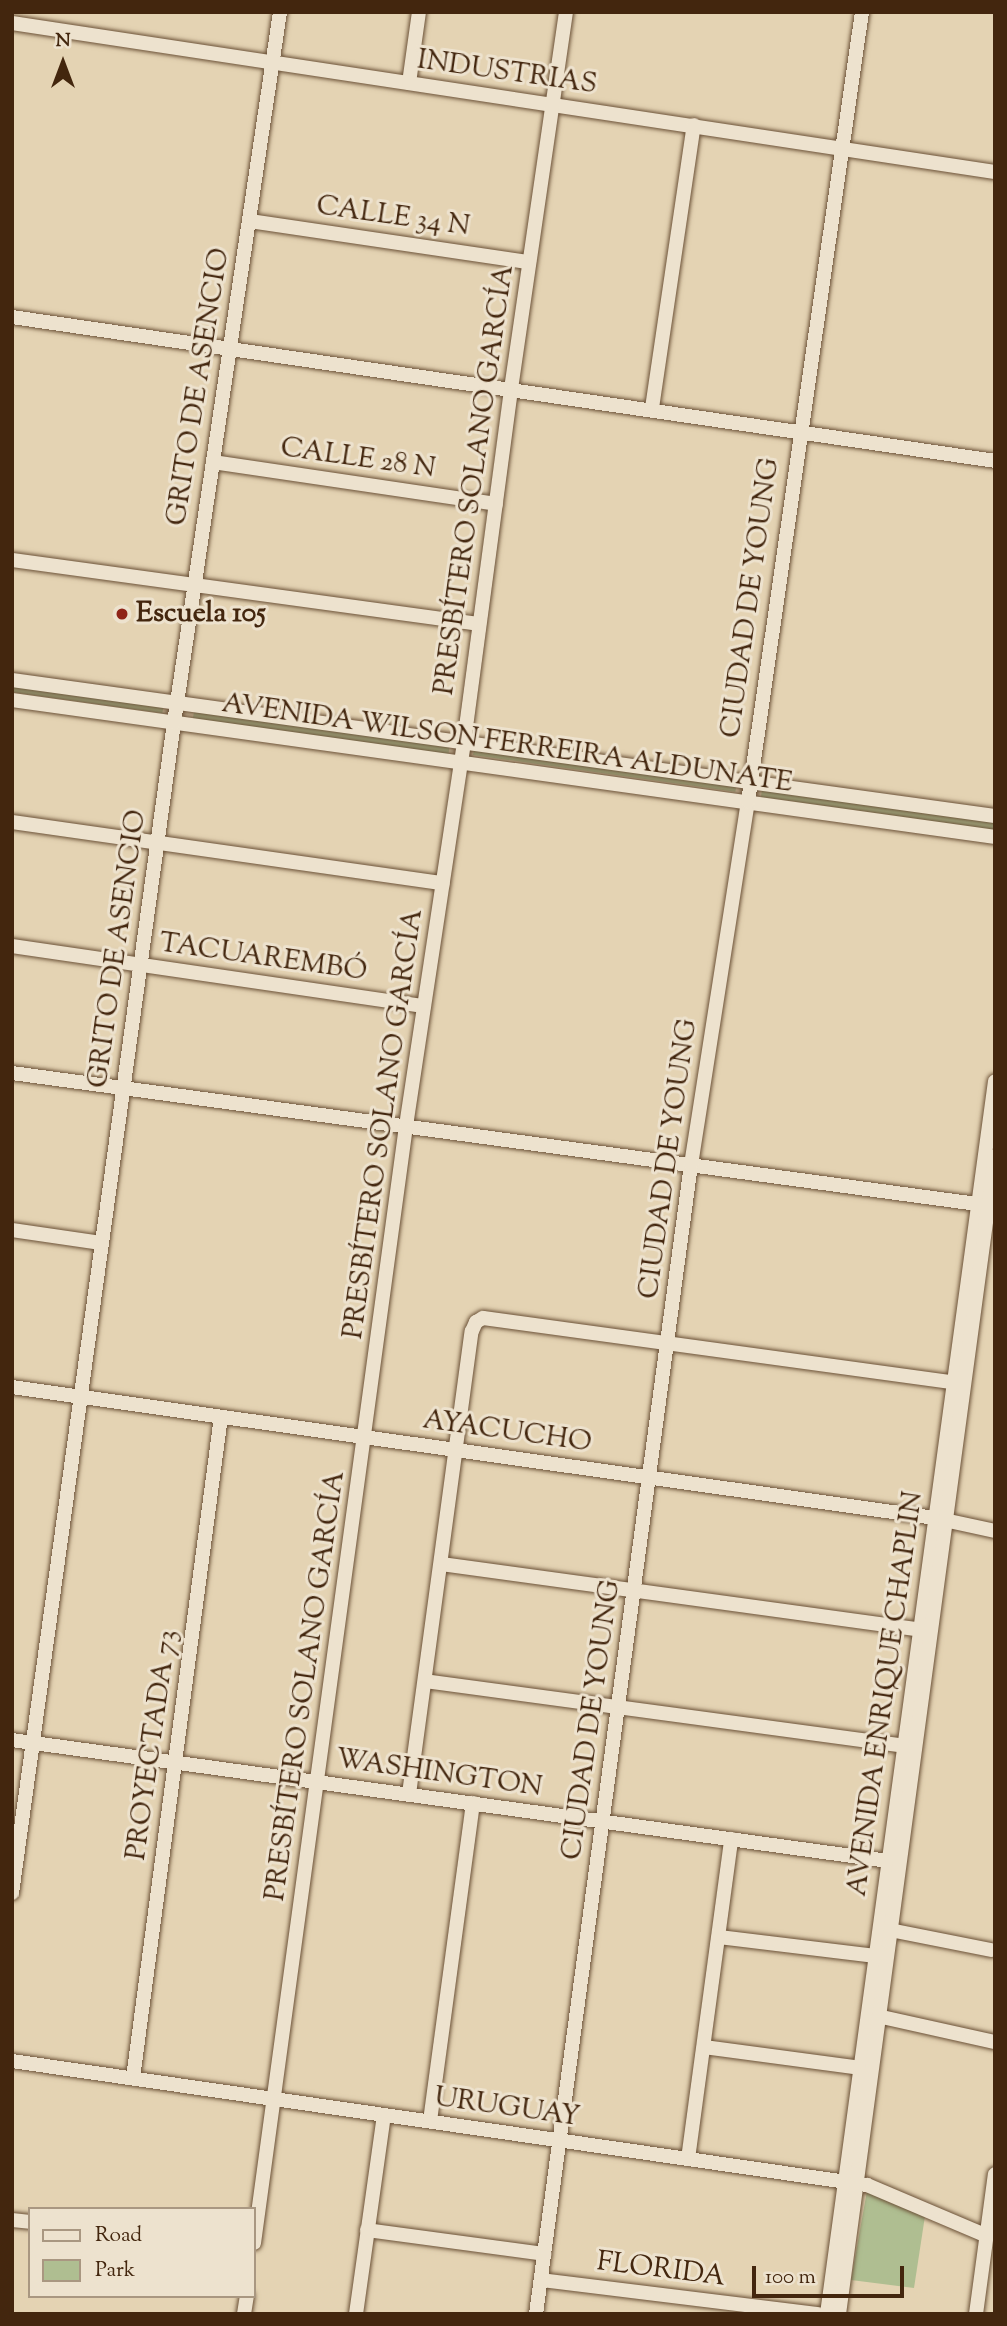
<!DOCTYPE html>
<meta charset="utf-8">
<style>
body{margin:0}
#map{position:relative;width:1007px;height:2326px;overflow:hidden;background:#e4d3b3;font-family:"Sorts Mill Goudy",serif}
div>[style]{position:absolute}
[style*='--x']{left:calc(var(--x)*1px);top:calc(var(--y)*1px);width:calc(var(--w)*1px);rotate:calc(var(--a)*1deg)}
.green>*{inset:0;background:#afbe91;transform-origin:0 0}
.roads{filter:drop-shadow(0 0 2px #6b5137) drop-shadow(0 0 2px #6b5137)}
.minor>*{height:14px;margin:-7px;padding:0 7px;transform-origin:7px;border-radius:7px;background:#ede2ce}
.dots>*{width:19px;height:19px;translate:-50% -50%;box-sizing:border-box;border:4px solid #ede2ce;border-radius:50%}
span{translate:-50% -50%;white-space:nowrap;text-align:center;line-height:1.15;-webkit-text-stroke:6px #ede2ce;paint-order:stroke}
.street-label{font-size:28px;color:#43260e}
.poi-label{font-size:28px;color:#43260e;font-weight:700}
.left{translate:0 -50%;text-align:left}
.frame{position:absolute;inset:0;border:14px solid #43260e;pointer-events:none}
.legend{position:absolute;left:28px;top:2207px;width:228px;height:91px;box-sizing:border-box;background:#ede2ce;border:2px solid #a99781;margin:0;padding:9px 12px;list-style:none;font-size:21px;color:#43260e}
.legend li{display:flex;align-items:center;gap:14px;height:35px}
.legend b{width:35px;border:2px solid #a99781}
.north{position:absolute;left:28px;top:28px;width:70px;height:70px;-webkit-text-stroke:5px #ede2ce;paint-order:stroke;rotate:0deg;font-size:19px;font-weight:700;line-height:28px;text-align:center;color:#43260e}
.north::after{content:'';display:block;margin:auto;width:24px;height:32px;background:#43260e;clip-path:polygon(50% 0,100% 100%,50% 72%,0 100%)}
.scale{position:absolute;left:752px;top:2266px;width:152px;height:32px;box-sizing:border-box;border:4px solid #43260e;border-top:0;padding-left:9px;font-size:21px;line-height:24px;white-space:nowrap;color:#43260e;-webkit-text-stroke:5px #ede2ce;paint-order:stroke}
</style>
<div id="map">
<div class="green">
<div style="left:12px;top:684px;width:153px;height:8px;rotate:8deg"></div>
<div style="left:194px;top:711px;width:258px;height:8px;rotate:8deg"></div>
<div style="left:474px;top:748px;width:265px;height:7px;rotate:8deg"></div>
<div style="left:762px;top:789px;width:235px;height:8px;rotate:8deg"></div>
<div style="clip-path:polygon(867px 2191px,925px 2216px,914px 2288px,851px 2280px)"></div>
</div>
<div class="roads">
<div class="minor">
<div style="--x:12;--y:23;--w:994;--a:8.62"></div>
<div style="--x:409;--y:83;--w:72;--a:-82"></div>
<div style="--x:250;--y:221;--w:282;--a:8.4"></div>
<div style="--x:12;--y:317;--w:993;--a:8.33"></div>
<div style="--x:652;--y:408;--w:286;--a:-81.6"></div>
<div style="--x:213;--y:462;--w:286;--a:8.4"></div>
<div style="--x:12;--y:560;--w:471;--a:7.8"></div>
<div style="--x:12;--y:680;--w:992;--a:7.88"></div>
<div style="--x:12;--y:700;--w:993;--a:7.93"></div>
<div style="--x:12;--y:822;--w:435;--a:8.1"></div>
<div style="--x:12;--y:946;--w:416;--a:8.3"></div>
<div style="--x:12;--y:1073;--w:982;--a:7.73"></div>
<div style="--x:12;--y:1230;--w:90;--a:8.3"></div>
<div style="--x:12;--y:1387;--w:932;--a:8.08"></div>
<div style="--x:935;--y:1518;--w:61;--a:12.2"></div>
<div style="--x:441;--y:1564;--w:492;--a:7.8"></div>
<div style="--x:425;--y:1681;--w:493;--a:7.7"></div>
<div style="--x:12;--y:1740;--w:892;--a:7.86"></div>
<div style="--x:409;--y:1794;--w:467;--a:-82.3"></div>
<div style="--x:472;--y:1331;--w:10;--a:-66"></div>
<div style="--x:476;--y:1322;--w:8;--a:-30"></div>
<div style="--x:483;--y:1318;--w:484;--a:7.8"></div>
<div style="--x:12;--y:1893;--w:1181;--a:-82.12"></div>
<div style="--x:174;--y:723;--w:719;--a:-81.52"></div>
<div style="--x:890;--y:1930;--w:103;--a:11.2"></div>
<div style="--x:719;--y:1937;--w:166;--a:6.9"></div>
<div style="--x:873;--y:2015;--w:125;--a:12.5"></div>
<div style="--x:704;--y:2047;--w:166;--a:7.6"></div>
<div style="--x:12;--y:2061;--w:864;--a:8.25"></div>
<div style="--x:867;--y:2185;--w:128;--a:23"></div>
<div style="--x:133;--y:2078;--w:667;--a:-82.42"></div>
<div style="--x:430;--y:2121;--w:321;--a:-82.3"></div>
<div style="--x:688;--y:2159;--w:323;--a:-82.3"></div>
<div style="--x:12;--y:2220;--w:18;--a:6"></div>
<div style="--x:367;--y:2230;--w:179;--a:7.7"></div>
<div style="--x:254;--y:2243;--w:1127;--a:-82.25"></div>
<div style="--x:406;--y:1126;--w:388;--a:-81.4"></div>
<div style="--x:464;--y:742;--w:356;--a:-82.4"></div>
<div style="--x:511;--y:389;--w:381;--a:-81.7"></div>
<div style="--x:541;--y:2280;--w:279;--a:7"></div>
<div style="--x:244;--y:2314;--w:18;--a:-81"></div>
<div style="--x:356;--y:2314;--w:201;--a:-82"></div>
<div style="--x:536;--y:2314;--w:1159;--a:-82.32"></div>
<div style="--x:691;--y:1165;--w:367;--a:-81.1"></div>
<div style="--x:748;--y:802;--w:798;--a:-81.79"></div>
<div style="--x:827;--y:2314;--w:1244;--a:-82.24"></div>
<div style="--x:839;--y:2314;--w:1168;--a:-82.33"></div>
<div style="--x:976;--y:2314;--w:141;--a:-82.3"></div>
</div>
</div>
<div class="dots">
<div style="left:122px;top:614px;background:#8f2418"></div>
</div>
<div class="street-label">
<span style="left:507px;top:73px;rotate:8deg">INDUSTRIAS</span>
<span style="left:393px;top:217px;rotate:8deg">CALLE 34 N</span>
<span style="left:199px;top:387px;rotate:-81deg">GRITO DE ASENCIO</span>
<span style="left:358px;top:459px;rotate:8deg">CALLE 28 N</span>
<span style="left:475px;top:480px;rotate:-82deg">PRESBÍTERO SOLANO GARCÍA</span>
<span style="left:751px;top:598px;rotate:-82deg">CIUDAD DE YOUNG</span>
<span style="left:507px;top:744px;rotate:8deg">AVENIDA WILSON FERREIRA ALDUNATE</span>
<span style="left:118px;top:949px;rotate:-82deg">GRITO DE ASENCIO</span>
<span style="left:263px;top:958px;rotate:8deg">TACUAREMBÓ</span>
<span style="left:384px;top:1124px;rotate:-82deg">PRESBÍTERO SOLANO GARCÍA</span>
<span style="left:669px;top:1159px;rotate:-82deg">CIUDAD DE YOUNG</span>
<span style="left:507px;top:1432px;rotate:8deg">AYACUCHO</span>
<span style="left:306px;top:1686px;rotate:-82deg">PRESBÍTERO SOLANO GARCÍA</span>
<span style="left:886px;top:1694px;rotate:-82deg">AVENIDA ENRIQUE CHAPLIN</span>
<span style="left:592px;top:1720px;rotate:-82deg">CIUDAD DE YOUNG</span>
<span style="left:153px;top:1745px;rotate:-82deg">PROYECTADA 73</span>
<span style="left:439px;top:1774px;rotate:8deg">WASHINGTON</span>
<span style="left:507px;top:2108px;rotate:8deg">URUGUAY</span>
<span style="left:661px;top:2270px;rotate:7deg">FLORIDA</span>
</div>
<div class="poi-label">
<span class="left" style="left:136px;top:614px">Escuela 105</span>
</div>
<div class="frame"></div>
<ul class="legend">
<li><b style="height:9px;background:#ede2ce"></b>Road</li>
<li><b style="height:19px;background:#afbe91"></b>Park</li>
</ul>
<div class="north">N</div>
<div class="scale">100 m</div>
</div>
